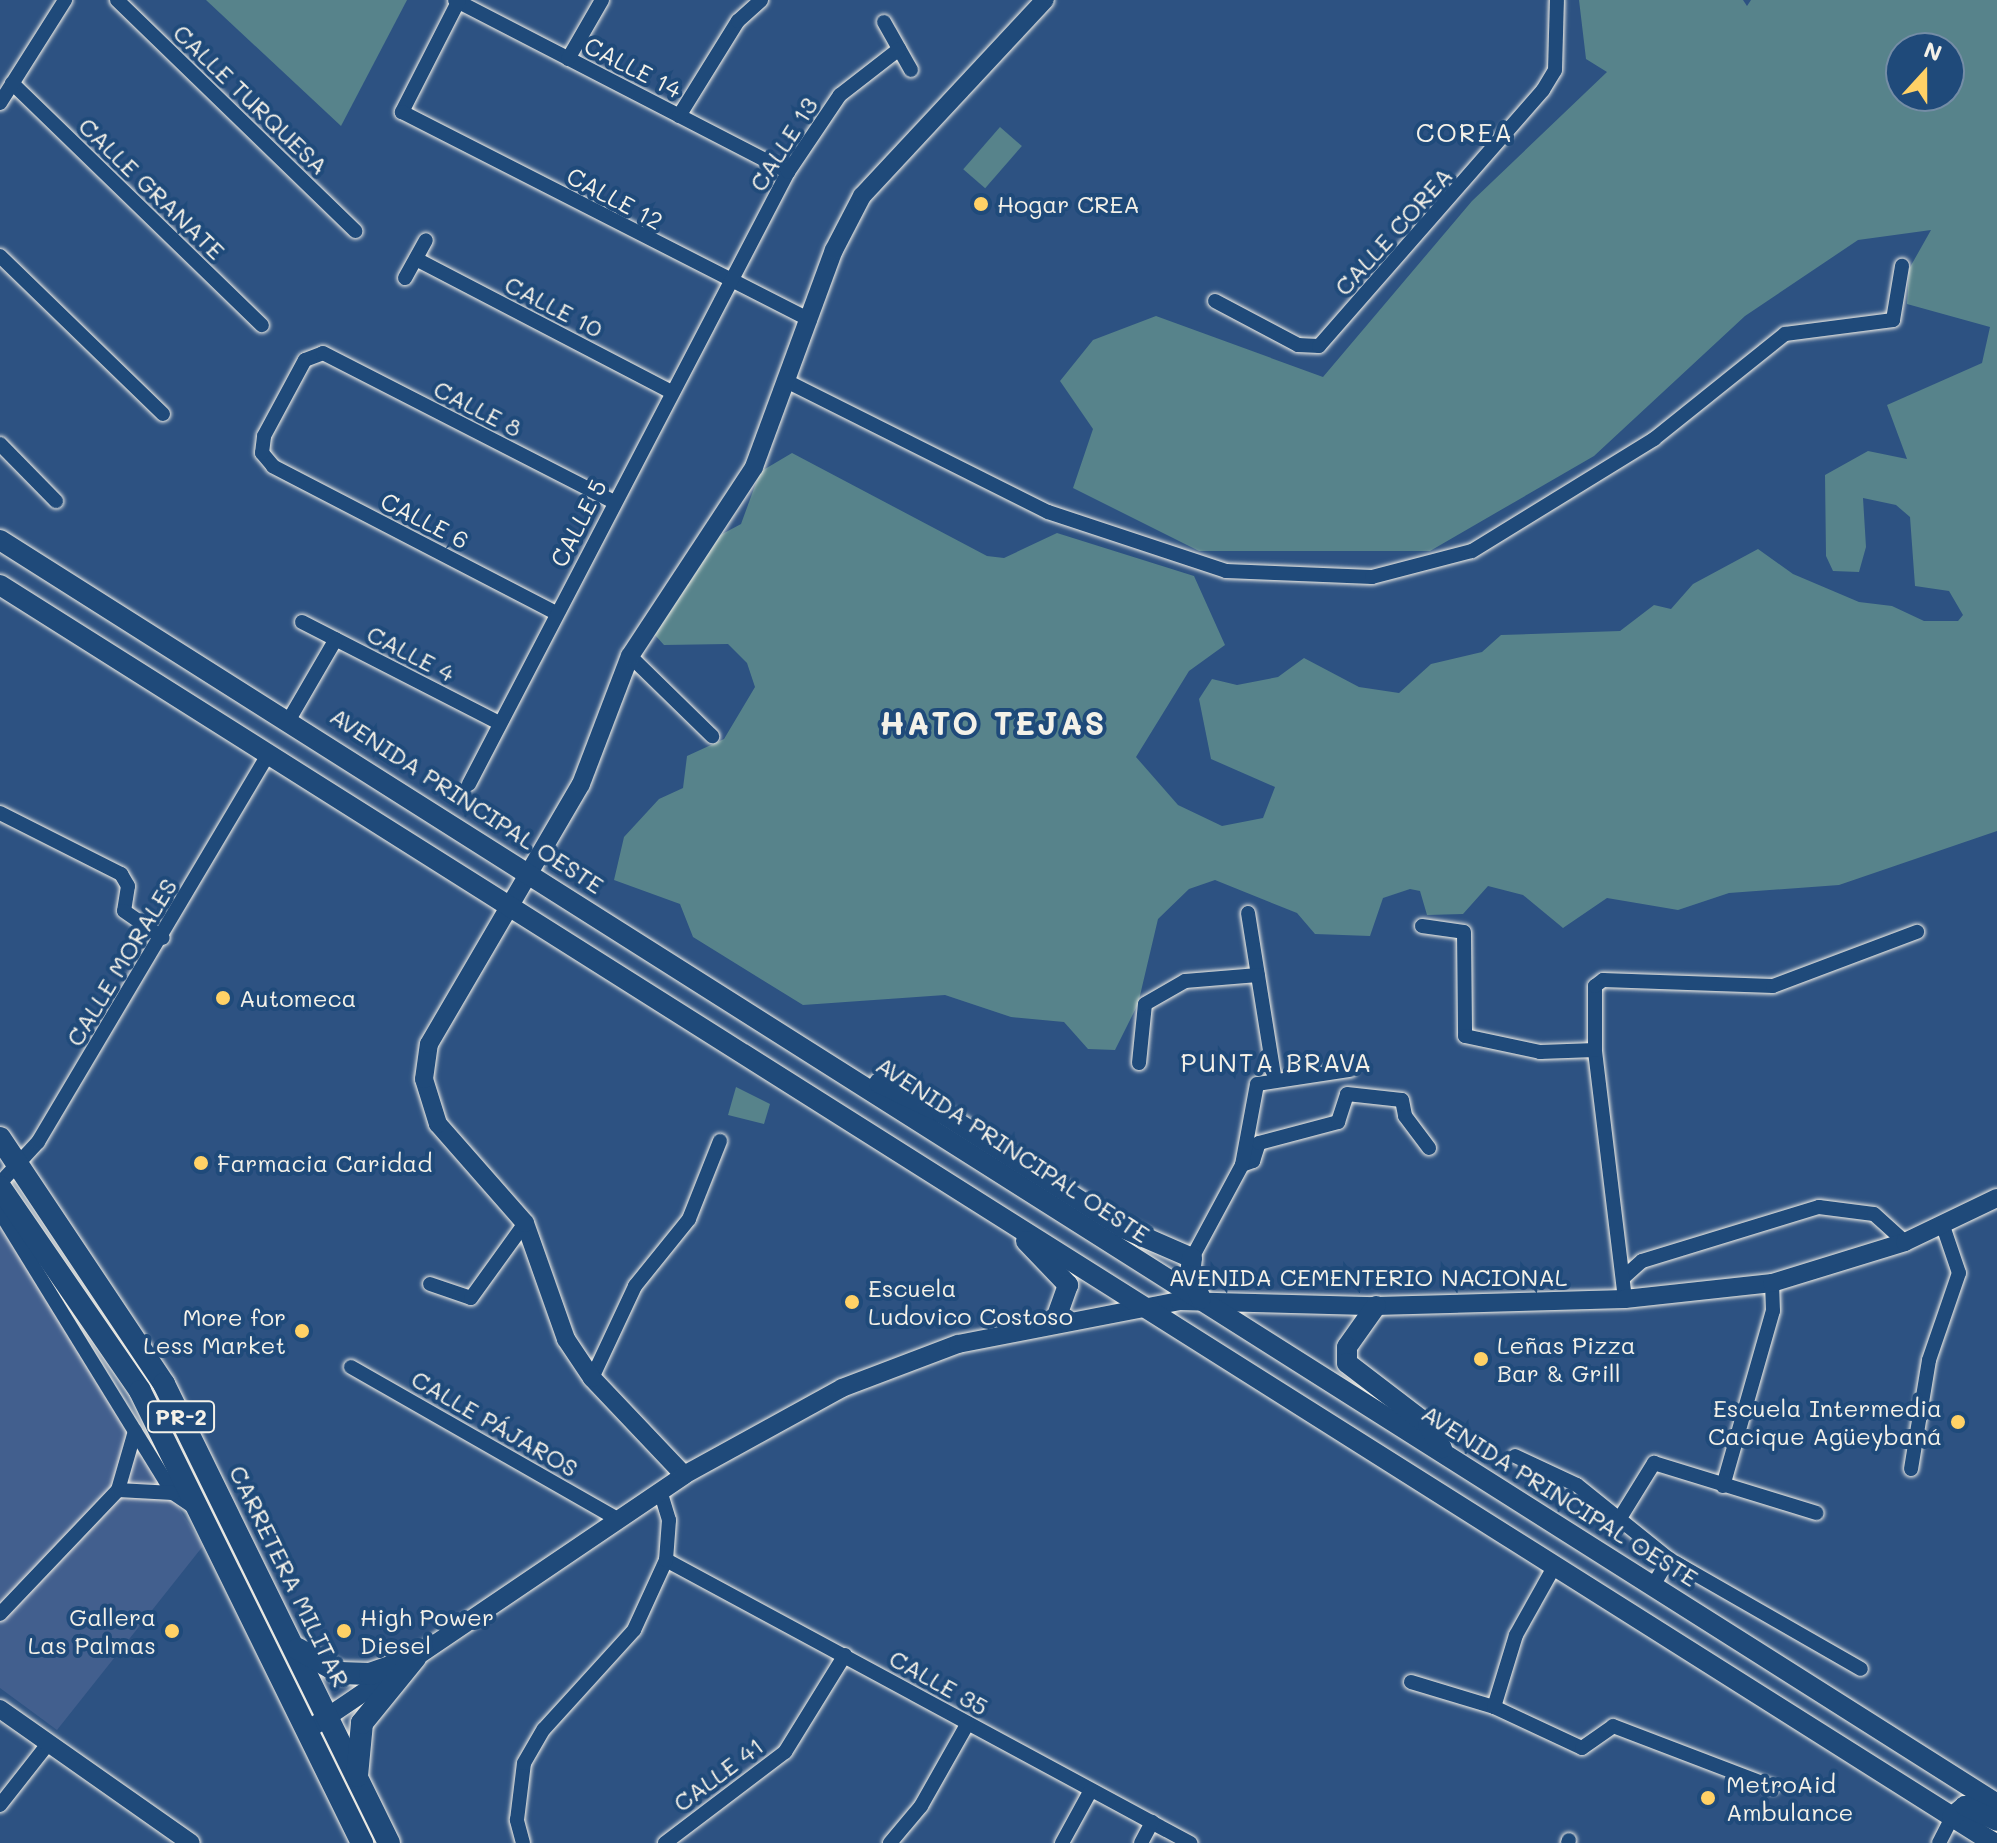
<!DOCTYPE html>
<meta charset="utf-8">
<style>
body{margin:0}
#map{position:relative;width:1997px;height:1843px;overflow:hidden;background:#2d5282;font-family:Mali,sans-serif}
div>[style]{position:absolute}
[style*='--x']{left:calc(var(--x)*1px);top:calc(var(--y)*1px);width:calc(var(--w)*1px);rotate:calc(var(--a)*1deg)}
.built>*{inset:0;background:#425f8e}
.green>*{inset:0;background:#57838b;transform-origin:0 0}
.roads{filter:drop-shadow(0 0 2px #f4f1e8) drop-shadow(0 0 2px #f4f1e8)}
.minor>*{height:14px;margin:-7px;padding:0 7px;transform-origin:7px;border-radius:7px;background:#1f4a7a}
.tertiary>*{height:18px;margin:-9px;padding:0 9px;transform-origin:9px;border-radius:9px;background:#1f4a7a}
.secondary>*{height:20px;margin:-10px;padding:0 10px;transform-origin:10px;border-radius:10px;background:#1f4a7a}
.primary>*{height:22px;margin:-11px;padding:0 11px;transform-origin:11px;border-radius:11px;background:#1f4a7a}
.dots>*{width:22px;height:22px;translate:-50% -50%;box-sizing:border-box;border:4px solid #1f4a7a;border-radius:50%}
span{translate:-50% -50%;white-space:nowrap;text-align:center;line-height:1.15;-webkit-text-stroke:8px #1f4a7a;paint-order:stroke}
.shield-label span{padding:2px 6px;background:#1f4a7a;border:2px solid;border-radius:6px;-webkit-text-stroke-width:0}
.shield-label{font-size:22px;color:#f4f1e8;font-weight:700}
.street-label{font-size:24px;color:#f4f1e8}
.poi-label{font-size:24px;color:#f4f1e8}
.left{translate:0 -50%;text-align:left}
.right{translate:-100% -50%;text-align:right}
.neighbourhood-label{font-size:26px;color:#f4f1e8;letter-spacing:2px}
.district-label{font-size:32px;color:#f4f1e8;font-weight:700;letter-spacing:2px}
.north{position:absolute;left:1885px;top:32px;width:80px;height:80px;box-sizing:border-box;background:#1f4a7a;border:2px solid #748da6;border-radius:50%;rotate:21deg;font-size:22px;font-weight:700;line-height:32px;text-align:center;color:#f4f1e8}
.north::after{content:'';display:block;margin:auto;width:28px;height:36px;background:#ffd166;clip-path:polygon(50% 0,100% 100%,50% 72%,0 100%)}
</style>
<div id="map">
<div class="built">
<div style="clip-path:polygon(0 1227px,203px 1546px,57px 1730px,0 1688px)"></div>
</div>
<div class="green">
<div style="clip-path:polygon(206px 0,407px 0,341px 126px)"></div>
<div style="clip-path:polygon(evenodd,1579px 0,1743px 0,1747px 6px,1751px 0,1997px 0,1997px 831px,1839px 885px,1729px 893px,1678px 910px,1607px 898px,1563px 928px,1523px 895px,1488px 886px,1463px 914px,1427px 915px,1420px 891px,1410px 889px,1383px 898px,1370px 936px,1315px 934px,1297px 913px,1215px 880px,1189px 889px,1158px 919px,1138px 1004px,1115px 1050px,1088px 1049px,1064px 1022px,1011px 1017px,945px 995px,803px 1005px,693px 937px,680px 904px,614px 880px,624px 837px,659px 799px,683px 788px,687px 756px,724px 739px,755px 687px,747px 663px,728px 644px,664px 645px,654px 634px,711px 540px,741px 524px,760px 472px,792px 453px,987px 556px,1004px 558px,1057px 533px,1194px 576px,1225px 645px,1189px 671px,1136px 757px,1178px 805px,1222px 826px,1263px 818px,1275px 787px,1211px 759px,1199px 699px,1212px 679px,1237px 685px,1278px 677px,1304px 658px,1359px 687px,1399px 693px,1431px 664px,1482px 652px,1501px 635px,1620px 631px,1654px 605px,1671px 609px,1693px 584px,1758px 549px,1793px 574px,1859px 602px,1892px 606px,1924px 621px,1958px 621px,1963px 615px,1949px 591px,1915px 586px,1910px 517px,1896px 505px,1863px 498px,1866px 547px,1859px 572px,1833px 571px,1826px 556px,1825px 475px,1868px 451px,1907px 459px,1887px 405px,1982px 363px,1990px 327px,1907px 304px,1909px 269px,1931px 230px,1858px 240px,1745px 316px,1594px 456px,1430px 551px,1199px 551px,1073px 488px,1093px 429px,1060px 381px,1093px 340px,1156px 316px,1323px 377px,1472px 201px,1607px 72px,1586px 59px,1579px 0,1901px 48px,1949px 48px,1949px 96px,1901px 96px,1901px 48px)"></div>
<div style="left:1000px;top:127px;width:29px;height:56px;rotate:41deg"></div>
<div style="clip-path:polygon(736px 1087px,770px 1104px,764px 1124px,728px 1115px)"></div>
</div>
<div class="roads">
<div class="minor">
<div style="--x:117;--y:0;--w:332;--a:44.1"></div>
<div style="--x:455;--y:0;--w:375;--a:27.3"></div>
<div style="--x:459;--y:0;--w:126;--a:117"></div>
<div style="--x:402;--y:112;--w:458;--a:27"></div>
<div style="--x:884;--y:22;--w:55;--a:60.6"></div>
<div style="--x:568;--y:59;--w:68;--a:-60"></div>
<div style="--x:12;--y:83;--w:348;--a:44.1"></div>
<div style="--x:0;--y:103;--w:122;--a:-57.7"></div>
<div style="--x:679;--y:116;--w:112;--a:-58.2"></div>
<div style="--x:738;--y:21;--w:31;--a:-42"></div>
<div style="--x:0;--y:256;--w:227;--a:44.1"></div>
<div style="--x:416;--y:259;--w:288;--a:27.5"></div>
<div style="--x:405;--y:278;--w:43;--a:-61.1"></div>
<div style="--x:1215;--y:301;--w:94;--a:27.9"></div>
<div style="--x:1298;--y:345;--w:21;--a:3"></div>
<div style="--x:1319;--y:346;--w:340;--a:-48.8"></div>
<div style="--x:1543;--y:90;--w:23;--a:-59"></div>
<div style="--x:1555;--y:70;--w:70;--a:-88.4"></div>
<div style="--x:790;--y:383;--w:288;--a:26.6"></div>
<div style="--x:1048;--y:512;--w:188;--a:18.3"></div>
<div style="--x:1226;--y:571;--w:146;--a:2.4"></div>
<div style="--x:1372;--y:577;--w:103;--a:-14.6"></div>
<div style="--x:1472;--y:551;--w:214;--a:-31.6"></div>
<div style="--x:1654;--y:439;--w:168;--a:-38.7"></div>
<div style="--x:1785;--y:334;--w:109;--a:-7.4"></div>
<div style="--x:1893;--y:320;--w:55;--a:-80.5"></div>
<div style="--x:0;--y:444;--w:80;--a:45.5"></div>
<div style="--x:556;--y:613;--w:319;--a:-152.6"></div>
<div style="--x:273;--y:466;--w:17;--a:-130"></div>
<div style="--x:262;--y:453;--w:17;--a:-83"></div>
<div style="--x:264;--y:436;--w:86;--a:-61.7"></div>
<div style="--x:305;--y:360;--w:19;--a:-21"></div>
<div style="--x:323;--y:353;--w:327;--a:27.1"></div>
<div style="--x:302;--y:622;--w:221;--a:27.1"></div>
<div style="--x:630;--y:656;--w:115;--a:44.3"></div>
<div style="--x:290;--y:718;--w:91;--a:-59.8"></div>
<div style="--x:469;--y:784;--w:690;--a:-62.47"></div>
<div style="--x:788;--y:172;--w:93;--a:-56"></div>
<div style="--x:840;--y:95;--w:75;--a:-37.9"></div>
<div style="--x:0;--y:813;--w:136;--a:26.8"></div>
<div style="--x:121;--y:874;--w:14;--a:60"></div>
<div style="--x:128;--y:886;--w:25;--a:99"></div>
<div style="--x:124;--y:911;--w:47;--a:34.7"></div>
<div style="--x:1248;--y:913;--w:170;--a:80.9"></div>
<div style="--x:1422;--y:926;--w:42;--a:8.1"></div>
<div style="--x:1464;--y:932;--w:104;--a:89.4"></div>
<div style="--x:1465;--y:1036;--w:77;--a:12"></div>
<div style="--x:1540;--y:1052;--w:55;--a:-2.1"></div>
<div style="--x:1139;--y:1063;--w:59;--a:-84.2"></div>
<div style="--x:1145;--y:1004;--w:46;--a:-29.9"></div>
<div style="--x:1185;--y:981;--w:73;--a:-4.7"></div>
<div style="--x:1242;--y:1165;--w:12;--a:-20"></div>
<div style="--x:1253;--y:1161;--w:19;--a:-72"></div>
<div style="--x:1259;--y:1143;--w:82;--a:-14.9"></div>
<div style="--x:1338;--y:1122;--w:29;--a:-72"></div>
<div style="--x:1347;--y:1094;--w:55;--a:6.2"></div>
<div style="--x:1402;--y:1100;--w:16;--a:79"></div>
<div style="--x:1405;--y:1116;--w:40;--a:53"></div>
<div style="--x:0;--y:1183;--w:56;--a:-47.2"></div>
<div style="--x:38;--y:1142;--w:450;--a:-59.3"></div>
<div style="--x:0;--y:1212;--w:330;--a:58.4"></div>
<div style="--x:173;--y:1493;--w:32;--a:34"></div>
<div style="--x:1192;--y:1258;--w:106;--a:-61.7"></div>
<div style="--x:1242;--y:1165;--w:82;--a:-79.5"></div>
<div style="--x:1257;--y:1084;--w:94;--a:-8.6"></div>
<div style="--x:1624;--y:1277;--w:24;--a:-42"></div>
<div style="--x:1642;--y:1261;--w:185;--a:-17"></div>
<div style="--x:1819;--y:1207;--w:55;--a:7.3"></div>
<div style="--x:1874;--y:1214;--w:42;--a:42.1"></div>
<div style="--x:430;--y:1284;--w:43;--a:18.9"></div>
<div style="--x:471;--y:1298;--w:92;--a:-54.2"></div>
<div style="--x:1625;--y:1299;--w:251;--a:-96.9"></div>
<div style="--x:1595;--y:1050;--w:64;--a:-90"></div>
<div style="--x:1595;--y:986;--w:10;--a:-37"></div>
<div style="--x:1603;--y:980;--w:170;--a:2"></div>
<div style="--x:1773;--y:986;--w:154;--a:-20.6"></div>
<div style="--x:351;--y:1367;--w:306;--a:29.7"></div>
<div style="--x:592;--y:1378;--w:102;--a:-64.9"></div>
<div style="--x:635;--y:1286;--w:86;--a:-51.1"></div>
<div style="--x:689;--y:1219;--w:84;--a:-68.3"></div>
<div style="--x:1515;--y:1456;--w:68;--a:25.1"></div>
<div style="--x:1577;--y:1485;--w:118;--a:38.8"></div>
<div style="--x:1669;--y:1559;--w:221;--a:29.8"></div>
<div style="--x:1911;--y:1469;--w:110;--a:-80.6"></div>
<div style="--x:1929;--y:1360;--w:92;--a:-71"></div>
<div style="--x:1959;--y:1273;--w:50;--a:-108.8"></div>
<div style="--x:1723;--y:1486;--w:182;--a:-74.1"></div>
<div style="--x:1773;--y:1311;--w:28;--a:-92"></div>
<div style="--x:118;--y:1490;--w:55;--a:3.1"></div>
<div style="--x:1620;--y:1518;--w:65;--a:-58.3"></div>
<div style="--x:1654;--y:1463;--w:170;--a:17.1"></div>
<div style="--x:666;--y:1560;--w:596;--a:28.37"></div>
<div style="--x:1654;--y:1584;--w:29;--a:-59"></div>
<div style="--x:0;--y:1614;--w:171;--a:-46.4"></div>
<div style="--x:118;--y:1490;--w:61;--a:-73.9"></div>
<div style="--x:1411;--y:1682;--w:87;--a:16.8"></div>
<div style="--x:1494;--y:1707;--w:97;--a:25"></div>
<div style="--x:1582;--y:1748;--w:38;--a:-35"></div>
<div style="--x:1613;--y:1726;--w:171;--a:20.9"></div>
<div style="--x:1494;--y:1707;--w:75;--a:-73"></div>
<div style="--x:1516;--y:1635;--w:78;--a:-60.8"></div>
<div style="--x:0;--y:1805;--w:78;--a:-51.8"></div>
<div style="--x:523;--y:1843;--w:24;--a:-105"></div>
<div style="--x:517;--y:1820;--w:57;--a:-83"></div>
<div style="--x:524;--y:1763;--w:39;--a:-60"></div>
<div style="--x:544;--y:1729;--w:134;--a:-47.7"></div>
<div style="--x:634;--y:1630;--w:77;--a:-65.4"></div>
<div style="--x:666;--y:1560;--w:40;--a:-85.7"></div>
<div style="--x:669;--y:1520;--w:30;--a:-107"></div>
<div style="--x:665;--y:1843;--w:151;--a:-37.2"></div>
<div style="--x:785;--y:1752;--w:114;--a:-58.3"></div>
<div style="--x:890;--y:1843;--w:48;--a:-50"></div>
<div style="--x:921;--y:1806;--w:95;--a:-60.5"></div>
<div style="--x:1062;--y:1843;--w:60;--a:-61.3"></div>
<div style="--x:1141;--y:1843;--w:24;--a:-62"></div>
<div style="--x:1568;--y:1843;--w:3;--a:-72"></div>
<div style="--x:1939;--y:1843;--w:29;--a:-63"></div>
</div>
<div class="tertiary">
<div style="--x:684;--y:1475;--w:134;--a:-133.5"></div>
<div style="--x:592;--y:1378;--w:47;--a:-123.7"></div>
<div style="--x:566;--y:1339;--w:123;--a:-109.5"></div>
<div style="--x:525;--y:1223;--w:132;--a:-131.3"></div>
<div style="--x:438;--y:1124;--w:47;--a:-107.3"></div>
<div style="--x:424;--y:1079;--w:35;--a:-82"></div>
<div style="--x:429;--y:1044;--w:301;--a:-59.7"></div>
<div style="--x:581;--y:784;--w:137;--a:-69.1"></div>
<div style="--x:630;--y:656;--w:226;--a:-56.7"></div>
<div style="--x:754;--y:467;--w:231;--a:-69.8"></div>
<div style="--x:834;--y:250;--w:61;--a:-62.6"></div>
<div style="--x:862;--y:196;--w:268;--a:-47"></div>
<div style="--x:0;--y:1709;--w:233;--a:35.1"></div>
<div style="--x:308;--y:1730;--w:454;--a:-34.1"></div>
<div style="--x:684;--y:1475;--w:180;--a:-28.8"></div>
<div style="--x:842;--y:1388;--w:124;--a:-20.8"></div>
<div style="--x:958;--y:1344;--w:225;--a:-11"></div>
<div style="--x:1179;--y:1301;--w:197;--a:1.5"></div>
<div style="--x:1376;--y:1306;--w:249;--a:-1.6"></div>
<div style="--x:1625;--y:1299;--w:148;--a:-6.2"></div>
<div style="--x:1772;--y:1283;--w:139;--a:-17.1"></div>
<div style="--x:1905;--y:1242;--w:102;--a:-25.6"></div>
</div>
<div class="secondary">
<div style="--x:0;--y:540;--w:2363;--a:32.33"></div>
<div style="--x:0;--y:585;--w:2358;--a:32.25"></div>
<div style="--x:879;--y:1083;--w:70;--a:25.5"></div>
<div style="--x:942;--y:1113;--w:214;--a:32.4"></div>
<div style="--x:1123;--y:1228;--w:75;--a:23.5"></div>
<div style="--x:1192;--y:1258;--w:17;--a:97"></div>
<div style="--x:1190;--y:1275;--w:26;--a:65"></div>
<div style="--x:1026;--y:1241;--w:61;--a:46.3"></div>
<div style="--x:1068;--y:1285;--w:41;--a:109.7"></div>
<div style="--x:1376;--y:1306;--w:50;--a:125.3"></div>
<div style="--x:1347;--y:1347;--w:16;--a:90"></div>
<div style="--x:1347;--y:1363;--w:102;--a:37.4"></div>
<div style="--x:1428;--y:1425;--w:27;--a:59"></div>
<div style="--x:1952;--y:1817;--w:17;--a:-40"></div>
<div style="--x:1965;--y:1806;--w:35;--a:25"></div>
</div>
<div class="primary">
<div style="--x:0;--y:1138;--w:296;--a:56.3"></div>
<div style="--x:164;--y:1384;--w:511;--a:63.89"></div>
<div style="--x:0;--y:1187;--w:247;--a:55.5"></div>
<div style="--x:140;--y:1391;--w:504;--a:63.84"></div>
<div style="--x:298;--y:1649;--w:48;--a:29.7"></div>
<div style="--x:340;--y:1673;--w:30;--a:2"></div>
<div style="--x:370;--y:1674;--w:42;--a:-19.3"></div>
<div style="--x:357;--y:1776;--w:53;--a:-84.6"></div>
<div style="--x:362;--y:1723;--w:84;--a:-50.8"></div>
</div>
</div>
<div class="dots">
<div style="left:981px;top:204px;background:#ffd166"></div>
<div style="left:223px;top:998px;background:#ffd166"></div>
<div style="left:201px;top:1163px;background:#ffd166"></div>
<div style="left:852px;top:1302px;background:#ffd166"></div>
<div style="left:302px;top:1331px;background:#ffd166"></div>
<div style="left:1481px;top:1359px;background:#ffd166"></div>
<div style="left:1958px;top:1422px;background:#ffd166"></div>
<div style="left:172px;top:1631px;background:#ffd166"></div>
<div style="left:344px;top:1631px;background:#ffd166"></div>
<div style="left:1708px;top:1798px;background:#ffd166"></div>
</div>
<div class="shield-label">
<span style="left:181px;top:1417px">PR-2</span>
</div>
<div class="street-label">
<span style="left:633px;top:67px;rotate:27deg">CALLE 14</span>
<span style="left:251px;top:99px;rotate:44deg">CALLE TURQUESA</span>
<span style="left:783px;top:144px;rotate:-58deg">CALLE 13</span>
<span style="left:152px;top:188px;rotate:44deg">CALLE GRANATE</span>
<span style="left:615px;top:198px;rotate:28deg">CALLE 12</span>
<span style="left:1393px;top:231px;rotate:-48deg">CALLE COREA</span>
<span style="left:554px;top:306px;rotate:27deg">CALLE 10</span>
<span style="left:478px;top:408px;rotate:27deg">CALLE 8</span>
<span style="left:425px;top:520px;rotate:27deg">CALLE 6</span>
<span style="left:578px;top:523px;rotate:-63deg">CALLE 5</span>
<span style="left:411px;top:653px;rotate:27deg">CALLE 4</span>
<span style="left:467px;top:800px;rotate:33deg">AVENIDA PRINCIPAL OESTE</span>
<span style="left:121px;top:962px;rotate:-59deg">CALLE MORALES</span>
<span style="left:1013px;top:1149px;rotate:33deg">AVENIDA PRINCIPAL OESTE</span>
<span style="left:1368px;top:1277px">AVENIDA CEMENTERIO NACIONAL</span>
<span style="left:495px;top:1423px;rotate:30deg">CALLE PÁJAROS</span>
<span style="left:1560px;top:1495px;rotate:32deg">AVENIDA PRINCIPAL OESTE</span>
<span style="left:290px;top:1576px;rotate:64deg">CARRETERA MILITAR</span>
<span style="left:939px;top:1682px;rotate:29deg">CALLE 35</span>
<span style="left:718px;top:1774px;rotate:-37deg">CALLE 41</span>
</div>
<div class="poi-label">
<span class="left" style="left:997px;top:204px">Hogar CREA</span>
<span class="left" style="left:239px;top:998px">Automeca</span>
<span class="left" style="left:217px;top:1163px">Farmacia Caridad</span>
<span class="left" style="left:868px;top:1302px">Escuela<br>Ludovico Costoso</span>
<span class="right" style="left:286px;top:1331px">More for<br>Less Market</span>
<span class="left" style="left:1497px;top:1359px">Leñas Pizza<br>Bar &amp; Grill</span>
<span class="right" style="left:1942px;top:1422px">Escuela Intermedia<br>Cacique Agüeybaná</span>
<span class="right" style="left:156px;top:1631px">Gallera<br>Las Palmas</span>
<span class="left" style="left:360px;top:1631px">High Power<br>Diesel</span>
<span class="left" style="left:1726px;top:1798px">MetroAid<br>Ambulance</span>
</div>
<div class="neighbourhood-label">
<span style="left:1465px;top:133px">COREA</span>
<span style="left:1277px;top:1063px">PUNTA BRAVA</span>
</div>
<div class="district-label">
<span style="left:993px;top:722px">HATO TEJAS</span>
</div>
<div class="north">N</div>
</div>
